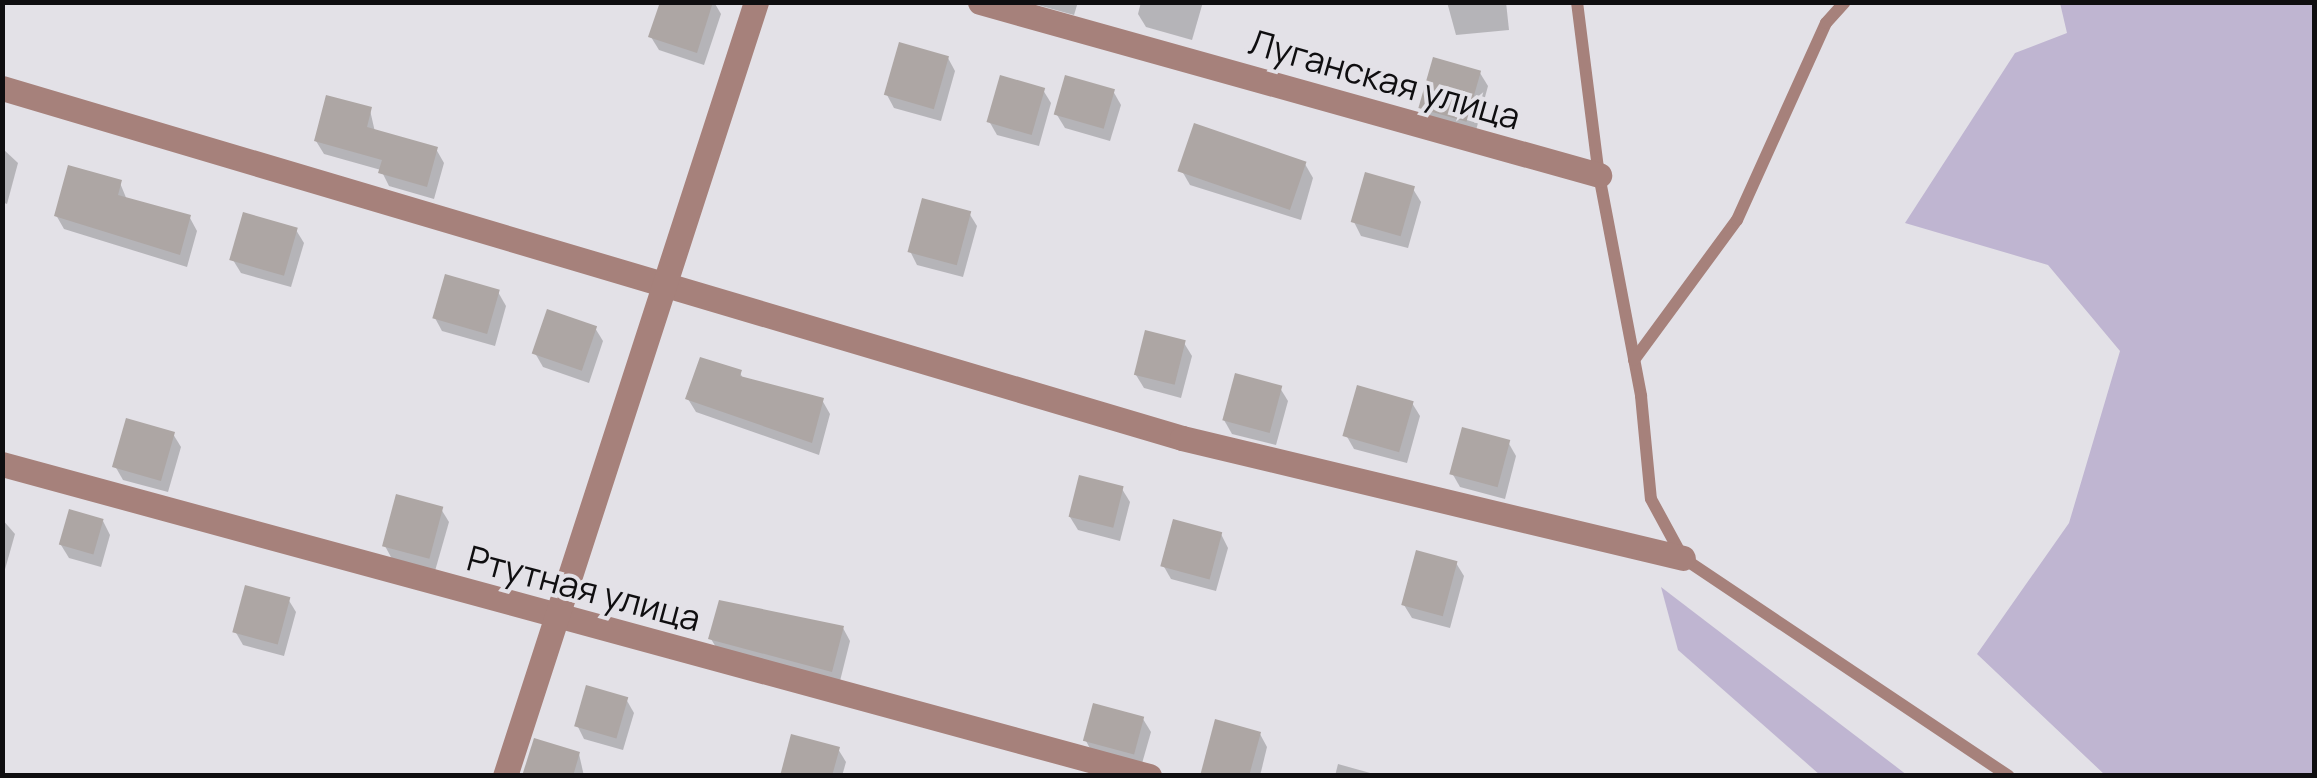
<!DOCTYPE html>
<meta charset="utf-8">
<style>
body{margin:0}
#map{position:relative;width:2317px;height:778px;overflow:hidden;background:#e3e1e7;font-family:Manrope,sans-serif}
div>[style]{position:absolute}
[style*='--x']{left:calc(var(--x)*1px);top:calc(var(--y)*1px);width:calc(var(--w)*1px);rotate:calc(var(--a)*1deg)}
.green>*{inset:0;background:#bfb5d1}
.shadow>*{inset:0;background:#0003}
.building>*{inset:0;background:#ada6a4;transform-origin:0 0}
.lane>*{height:12px;margin:-6px;padding:0 6px;transform-origin:6px;border-radius:6px;background:#a6817b}
.street>*{height:25px;margin:-12.5px;padding:0 12.5px;transform-origin:12.5px;border-radius:12.5px;background:#a6817b}
span{translate:-50% -50%;white-space:nowrap;text-align:center;line-height:1.15;-webkit-text-stroke:8px #e3e1e7;paint-order:stroke}
.street-label{font-size:35px;color:#0f0e10}
.frame{position:absolute;inset:0;border:5px solid #0f0e10;pointer-events:none}
</style>
<div id="map">
<div class="green">
<div style="clip-path:polygon(2060px 3px,2314px 3px,2314px 775px,2105px 775px,1977px 654px,2069px 523px,2120px 351px,2048px 265px,1905px 223px,2015px 53px,2067px 33px)"></div>
<div style="clip-path:polygon(1661px 587px,1907px 775px,1820px 775px,1678px 650px)"></div>
</div>
<div class="shadow">
<div style="clip-path:polygon(663px 2px,714px 2px,721px 14px,704px 65px,659px 50px,651px 37px)"></div>
<div style="clip-path:polygon(1027px 2px,1078px 2px,1074px 15px)"></div>
<div style="clip-path:polygon(1141px 2px,1203px 2px,1192px 40px,1146px 27px,1138px 14px)"></div>
<div style="clip-path:polygon(1447px 2px,1506px 2px,1509px 30px,1456px 35px)"></div>
<div style="clip-path:polygon(948px 58px,955px 71px,941px 121px,894px 108px,887px 95px)"></div>
<div style="clip-path:polygon(1480px 73px,1488px 86px,1475px 134px,1430px 121px,1422px 108px)"></div>
<div style="clip-path:polygon(1043px 90px,1051px 103px,1039px 146px,997px 135px,989px 121px)"></div>
<div style="clip-path:polygon(1113px 91px,1121px 105px,1110px 141px,1065px 128px,1057px 115px)"></div>
<div style="clip-path:polygon(370px 110px,375px 132px,436px 149px,444px 163px,434px 199px,389px 186px,381px 170px,324px 154px,316px 141px)"></div>
<div style="clip-path:polygon(2px 148px,18px 163px,7px 204px,2px 202px)"></div>
<div style="clip-path:polygon(1305px 164px,1313px 178px,1301px 220px,1190px 185px,1182px 171px)"></div>
<div style="clip-path:polygon(120px 183px,127px 200px,190px 218px,197px 231px,187px 267px,64px 229px,56px 215px)"></div>
<div style="clip-path:polygon(1413px 189px,1421px 202px,1408px 248px,1361px 236px,1354px 222px)"></div>
<div style="clip-path:polygon(969px 213px,977px 226px,963px 277px,917px 265px,910px 251px)"></div>
<div style="clip-path:polygon(296px 230px,304px 243px,291px 287px,241px 273px,233px 260px)"></div>
<div style="clip-path:polygon(498px 292px,506px 306px,495px 346px,442px 331px,435px 318px)"></div>
<div style="clip-path:polygon(595px 328px,603px 341px,589px 383px,543px 367px,535px 353px)"></div>
<div style="clip-path:polygon(1184px 343px,1192px 356px,1181px 398px,1144px 388px,1136px 375px)"></div>
<div style="clip-path:polygon(740px 373px,744px 380px,822px 400px,830px 414px,819px 455px,696px 412px,688px 399px)"></div>
<div style="clip-path:polygon(1280px 388px,1288px 401px,1276px 445px,1232px 434px,1224px 420px)"></div>
<div style="clip-path:polygon(1412px 403px,1420px 416px,1407px 463px,1354px 449px,1346px 435px)"></div>
<div style="clip-path:polygon(173px 434px,181px 447px,168px 492px,123px 480px,115px 466px)"></div>
<div style="clip-path:polygon(1508px 442px,1516px 456px,1505px 499px,1460px 487px,1452px 473px)"></div>
<div style="clip-path:polygon(1122px 489px,1130px 502px,1120px 541px,1078px 530px,1070px 517px)"></div>
<div style="clip-path:polygon(441px 509px,449px 522px,435px 571px,392px 559px,385px 546px)"></div>
<div style="clip-path:polygon(2px 519px,15px 534px,2px 580px)"></div>
<div style="clip-path:polygon(103px 521px,110px 535px,101px 567px,69px 558px,61px 545px)"></div>
<div style="clip-path:polygon(1221px 534px,1228px 548px,1216px 591px,1171px 579px,1163px 565px)"></div>
<div style="clip-path:polygon(1456px 563px,1464px 576px,1450px 628px,1412px 618px,1404px 605px)"></div>
<div style="clip-path:polygon(288px 599px,296px 612px,284px 656px,243px 645px,235px 631px)"></div>
<div style="clip-path:polygon(843px 628px,850px 641px,839px 685px,719px 652px,711px 639px)"></div>
<div style="clip-path:polygon(626px 699px,634px 713px,623px 750px,584px 739px,577px 725px)"></div>
<div style="clip-path:polygon(1143px 719px,1151px 732px,1141px 767px,1093px 754px,1086px 741px)"></div>
<div style="clip-path:polygon(1260px 734px,1267px 747px,1260px 776px,1205px 776px)"></div>
<div style="clip-path:polygon(838px 749px,846px 762px,842px 776px,783px 776px)"></div>
<div style="clip-path:polygon(579px 754px,584px 776px,525px 776px)"></div>
<div style="clip-path:polygon(1338px 764px,1381px 776px,1335px 776px)"></div>
</div>
<div class="building">
<div style="clip-path:polygon(660px 2px,713px 2px,697px 53px,648px 37px)"></div>
<div style="left:899px;top:42px;width:52px;height:55px;rotate:16deg"></div>
<div style="left:1433px;top:57px;width:50px;height:53px;rotate:16deg"></div>
<div style="left:1000px;top:75px;width:47px;height:49px;rotate:16deg"></div>
<div style="left:1065px;top:75px;width:52px;height:41px;rotate:16deg"></div>
<div style="clip-path:polygon(326px 95px,372px 107px,367px 127px,438px 147px,427px 187px,378px 173px,382px 160px,314px 141px)"></div>
<div style="left:1194px;top:123px;width:119px;height:51px;rotate:19deg"></div>
<div style="clip-path:polygon(68px 165px,122px 180px,118px 195px,191px 215px,180px 255px,54px 216px)"></div>
<div style="left:1365px;top:172px;width:52px;height:52px;rotate:16deg"></div>
<div style="left:922px;top:198px;width:51px;height:56px;rotate:15deg"></div>
<div style="left:243px;top:212px;width:57px;height:50px;rotate:16deg"></div>
<div style="left:445px;top:274px;width:57px;height:46px;rotate:16deg"></div>
<div style="left:547px;top:309px;width:53px;height:47px;rotate:19deg"></div>
<div style="left:1145px;top:330px;width:42px;height:46px;rotate:14deg"></div>
<div style="clip-path:polygon(700px 357px,742px 370px,740px 376px,824px 398px,812px 443px,685px 399px)"></div>
<div style="left:1235px;top:373px;width:49px;height:49px;rotate:15deg"></div>
<div style="left:1357px;top:385px;width:59px;height:53px;rotate:16deg"></div>
<div style="left:126px;top:418px;width:51px;height:51px;rotate:16deg"></div>
<div style="left:1462px;top:427px;width:50px;height:49px;rotate:15deg"></div>
<div style="left:1079px;top:475px;width:46px;height:43px;rotate:14deg"></div>
<div style="left:396px;top:494px;width:49px;height:54px;rotate:15deg"></div>
<div style="left:69px;top:509px;width:36px;height:37px;rotate:16deg"></div>
<div style="left:1173px;top:519px;width:51px;height:49px;rotate:15deg"></div>
<div style="left:1416px;top:550px;width:43px;height:57px;rotate:15deg"></div>
<div style="left:245px;top:585px;width:47px;height:49px;rotate:15deg"></div>
<div style="clip-path:polygon(719px 600px,844px 626px,832px 672px,708px 639px)"></div>
<div style="left:586px;top:685px;width:44px;height:43px;rotate:16deg"></div>
<div style="left:1093px;top:703px;width:53px;height:39px;rotate:15deg"></div>
<div style="clip-path:polygon(1215px 719px,1261px 732px,1249px 776px,1200px 776px)"></div>
<div style="clip-path:polygon(791px 734px,840px 747px,832px 776px,780px 776px)"></div>
<div style="clip-path:polygon(534px 738px,580px 752px,573px 776px,522px 776px)"></div>
</div>
<div class="lane">
<div style="--x:1577;--y:2;--w:174;--a:82.8"></div>
<div style="--x:1599;--y:175;--w:225;--a:79.2"></div>
<div style="--x:1641;--y:396;--w:103;--a:84.5"></div>
<div style="--x:1651;--y:499;--w:67;--a:61.5"></div>
<div style="--x:1683;--y:558;--w:392;--a:33.8"></div>
<div style="--x:1634;--y:360;--w:174;--a:-53.7"></div>
<div style="--x:1737;--y:220;--w:216;--a:-65.7"></div>
<div style="--x:1826;--y:23;--w:28;--a:-48"></div>
</div>
<div class="street">
<div style="--x:980;--y:2;--w:643;--a:15.61"></div>
<div style="--x:2;--y:88;--w:1231;--a:16.52"></div>
<div style="--x:1182;--y:438;--w:515;--a:13.47"></div>
<div style="--x:2;--y:464;--w:1189;--a:15.22"></div>
<div style="--x:505;--y:776;--w:814;--a:-72.03"></div>
</div>
<div class="street-label">
<span style="left:1385px;top:79px;rotate:16deg">Луганская улица</span>
<span style="left:584px;top:588px;rotate:15deg">Ртутная улица</span>
</div>
<div class="frame"></div>
</div>
